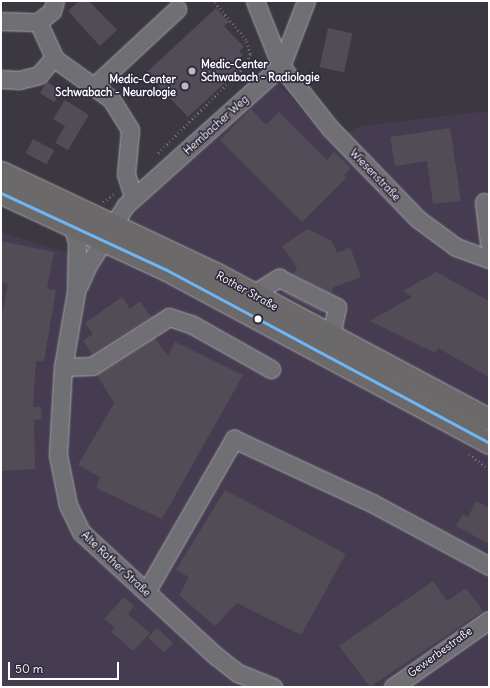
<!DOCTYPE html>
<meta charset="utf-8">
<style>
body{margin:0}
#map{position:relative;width:490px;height:688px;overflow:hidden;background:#3b3842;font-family:Delius,sans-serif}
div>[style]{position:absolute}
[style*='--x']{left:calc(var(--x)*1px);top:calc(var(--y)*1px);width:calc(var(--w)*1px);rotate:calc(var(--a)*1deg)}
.built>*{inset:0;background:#463c51}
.building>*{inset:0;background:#524c56;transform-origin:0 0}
.path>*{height:2.5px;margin-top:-1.25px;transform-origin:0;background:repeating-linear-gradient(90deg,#706e74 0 1px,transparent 0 4px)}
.roads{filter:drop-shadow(0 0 1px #a7a5aa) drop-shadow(0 0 1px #a7a5aa)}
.minor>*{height:17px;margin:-8.5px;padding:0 8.5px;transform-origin:8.5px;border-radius:8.5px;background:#706f74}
.major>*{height:21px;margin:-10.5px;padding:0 10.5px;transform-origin:10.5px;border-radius:10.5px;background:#6c696b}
.bus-1>*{height:3px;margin:-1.5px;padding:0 1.5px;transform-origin:1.5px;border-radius:1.5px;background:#6db6f5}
.dots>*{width:11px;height:11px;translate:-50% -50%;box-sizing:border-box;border:2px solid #2f2a3d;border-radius:50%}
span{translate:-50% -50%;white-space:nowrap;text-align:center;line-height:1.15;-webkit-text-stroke:3.5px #2f2a3d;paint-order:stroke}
.poi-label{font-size:11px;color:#fff;font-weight:700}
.left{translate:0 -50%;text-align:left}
.right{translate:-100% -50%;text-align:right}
.street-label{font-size:11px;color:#fff}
.frame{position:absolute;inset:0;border:2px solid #fff;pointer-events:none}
.scale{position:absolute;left:8px;top:662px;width:111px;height:18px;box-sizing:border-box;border:2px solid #fff;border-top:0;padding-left:5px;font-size:12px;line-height:14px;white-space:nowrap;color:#fff;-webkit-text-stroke:3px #2f2a3d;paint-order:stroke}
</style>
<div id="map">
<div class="built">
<div style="clip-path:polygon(278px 83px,330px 142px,361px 126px,489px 111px,489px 687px,1px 687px,1px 232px,97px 262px,141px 206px)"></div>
</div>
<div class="building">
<div style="clip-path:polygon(79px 1px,89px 1px,117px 30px,100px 46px,68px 11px)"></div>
<div style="clip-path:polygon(216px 8px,229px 22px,224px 26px,244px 47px,239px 51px,243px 55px,233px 64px,239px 70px,188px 117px,146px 73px)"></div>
<div style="left:328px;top:28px;width:25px;height:40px;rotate:12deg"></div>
<div style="left:47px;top:82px;width:17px;height:13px;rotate:33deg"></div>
<div style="clip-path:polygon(65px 100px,89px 115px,68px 150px,55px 143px,65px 126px,53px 119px)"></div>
<div style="clip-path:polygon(251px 109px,266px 125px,279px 112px,327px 160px,334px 152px,351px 168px,344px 175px,346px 178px,302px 222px,220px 140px)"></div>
<div style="clip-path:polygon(450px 128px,461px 201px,433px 204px,427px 161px,395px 166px,390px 137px)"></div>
<div style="left:33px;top:139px;width:24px;height:16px;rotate:28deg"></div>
<div style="clip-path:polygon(308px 229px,332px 241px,337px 253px,350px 247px,361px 277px,334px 287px,331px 293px,294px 274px,297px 268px,282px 246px)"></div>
<div style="clip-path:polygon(1px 241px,54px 252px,47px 289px,56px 290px,44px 361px,36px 361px,33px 407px,41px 407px,42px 419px,34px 420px,35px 469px,1px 471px,1px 321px,8px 284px,1px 282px)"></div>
<div style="clip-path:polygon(436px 272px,489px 301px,489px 377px,438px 348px,435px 353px,370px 321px,412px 297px,403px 291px)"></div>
<div style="clip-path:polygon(284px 292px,322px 311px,321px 313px,283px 293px)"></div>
<div style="clip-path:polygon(122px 297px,130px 309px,140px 301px,151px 317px,92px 354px,83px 341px,93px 334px,85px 323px)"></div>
<div style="clip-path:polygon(155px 338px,168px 356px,175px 342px,243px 375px,162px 519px,96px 488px,100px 477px,78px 465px,114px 403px,97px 375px)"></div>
<div style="clip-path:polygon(225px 490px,346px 554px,301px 635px,237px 603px,215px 626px,179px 595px,189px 577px,176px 570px)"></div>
<div style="clip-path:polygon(476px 501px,489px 508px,489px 544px,456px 526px,463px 514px,468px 517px)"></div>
<div style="clip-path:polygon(433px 581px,447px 601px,466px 588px,483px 611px,370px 687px,339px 646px)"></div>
<div style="clip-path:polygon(124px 597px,134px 606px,128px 614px,150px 633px,133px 651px,111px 632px,115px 628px,104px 619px)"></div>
<div style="left:157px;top:628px;width:22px;height:13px;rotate:43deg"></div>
</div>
<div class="path">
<div style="--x:158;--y:153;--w:123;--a:-45"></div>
<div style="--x:245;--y:66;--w:13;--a:-67"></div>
<div style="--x:250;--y:54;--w:15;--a:-106"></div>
<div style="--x:246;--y:40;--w:51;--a:-130.2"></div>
<div style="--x:103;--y:202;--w:14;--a:-36"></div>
<div style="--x:469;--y:454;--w:25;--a:37"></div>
</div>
<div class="roads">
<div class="minor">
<div style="--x:255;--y:1;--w:70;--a:68.2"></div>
<div style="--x:281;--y:66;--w:79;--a:51.7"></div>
<div style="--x:330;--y:128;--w:127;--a:46"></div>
<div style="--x:418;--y:219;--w:47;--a:36.4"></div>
<div style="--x:456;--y:247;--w:35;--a:20"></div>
<div style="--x:1;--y:21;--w:37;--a:2"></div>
<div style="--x:38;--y:22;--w:18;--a:-38"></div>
<div style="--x:52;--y:11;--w:10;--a:-73"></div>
<div style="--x:38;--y:22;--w:41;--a:65.3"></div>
<div style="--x:55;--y:59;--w:69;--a:35.5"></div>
<div style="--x:111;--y:99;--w:36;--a:58"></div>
<div style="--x:130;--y:130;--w:44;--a:95.2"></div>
<div style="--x:126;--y:174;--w:25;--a:72"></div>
<div style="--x:1;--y:79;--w:18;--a:3"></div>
<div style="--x:19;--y:80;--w:21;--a:-14"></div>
<div style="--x:39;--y:75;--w:23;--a:-50"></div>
<div style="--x:93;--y:87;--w:115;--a:-42.9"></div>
<div style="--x:484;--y:202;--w:41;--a:83"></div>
<div style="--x:72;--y:225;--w:19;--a:74"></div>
<div style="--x:77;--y:243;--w:49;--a:91.2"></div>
<div style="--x:76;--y:292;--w:76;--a:99.8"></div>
<div style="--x:63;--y:367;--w:88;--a:93.3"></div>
<div style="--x:58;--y:455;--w:51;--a:78.7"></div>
<div style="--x:68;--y:505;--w:30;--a:64"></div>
<div style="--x:81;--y:532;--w:183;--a:42.6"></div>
<div style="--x:216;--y:656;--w:28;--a:38"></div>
<div style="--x:238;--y:673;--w:38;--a:22"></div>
<div style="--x:79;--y:285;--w:22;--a:-66"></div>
<div style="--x:88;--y:265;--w:71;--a:-57.7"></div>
<div style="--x:126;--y:205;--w:208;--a:-41.9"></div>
<div style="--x:281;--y:66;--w:70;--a:-69"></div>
<div style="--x:248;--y:302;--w:9;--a:-58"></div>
<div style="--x:253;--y:294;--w:31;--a:-32"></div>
<div style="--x:279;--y:278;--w:65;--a:26.6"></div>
<div style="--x:337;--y:307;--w:30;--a:102"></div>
<div style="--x:63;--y:367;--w:29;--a:-2"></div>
<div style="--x:92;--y:366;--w:91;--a:-32.5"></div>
<div style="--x:169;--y:317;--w:23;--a:18"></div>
<div style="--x:191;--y:324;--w:92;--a:29.4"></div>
<div style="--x:146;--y:592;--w:177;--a:-60.1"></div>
<div style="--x:234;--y:439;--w:152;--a:24.9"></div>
<div style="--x:372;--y:503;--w:133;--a:28.3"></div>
<div style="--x:393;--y:687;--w:117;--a:-34.9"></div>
</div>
<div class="major">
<div style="--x:1;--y:172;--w:237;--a:25.3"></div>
<div style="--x:215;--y:273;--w:310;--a:28.1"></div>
<div style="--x:1;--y:193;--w:181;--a:24.9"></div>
<div style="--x:165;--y:269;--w:368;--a:28.2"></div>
</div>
</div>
<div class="bus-1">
<div style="--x:1;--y:193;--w:181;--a:24.9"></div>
<div style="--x:165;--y:269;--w:368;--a:28.2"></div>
</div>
<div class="dots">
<div style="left:192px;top:71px;background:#bab9bd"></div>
<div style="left:185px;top:86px;background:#bab9bd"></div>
<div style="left:258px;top:319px;background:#fff"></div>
</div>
<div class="poi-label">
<span class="left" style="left:201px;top:71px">Medic-Center<br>Schwabach - Radiologie</span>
<span class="right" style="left:176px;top:86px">Medic-Center<br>Schwabach - Neurologie</span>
</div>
<div class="street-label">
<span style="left:216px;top:125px;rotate:-42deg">Hembacher Weg</span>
<span style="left:375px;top:175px;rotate:46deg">Wiesenstraße</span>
<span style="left:247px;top:291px;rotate:29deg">Rother Straße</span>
<span style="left:116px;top:564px;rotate:43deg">Alte Rother Straße</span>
<span style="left:440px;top:652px;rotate:-36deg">Gewerbestraße</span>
</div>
<div class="frame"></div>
<div class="scale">50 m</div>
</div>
